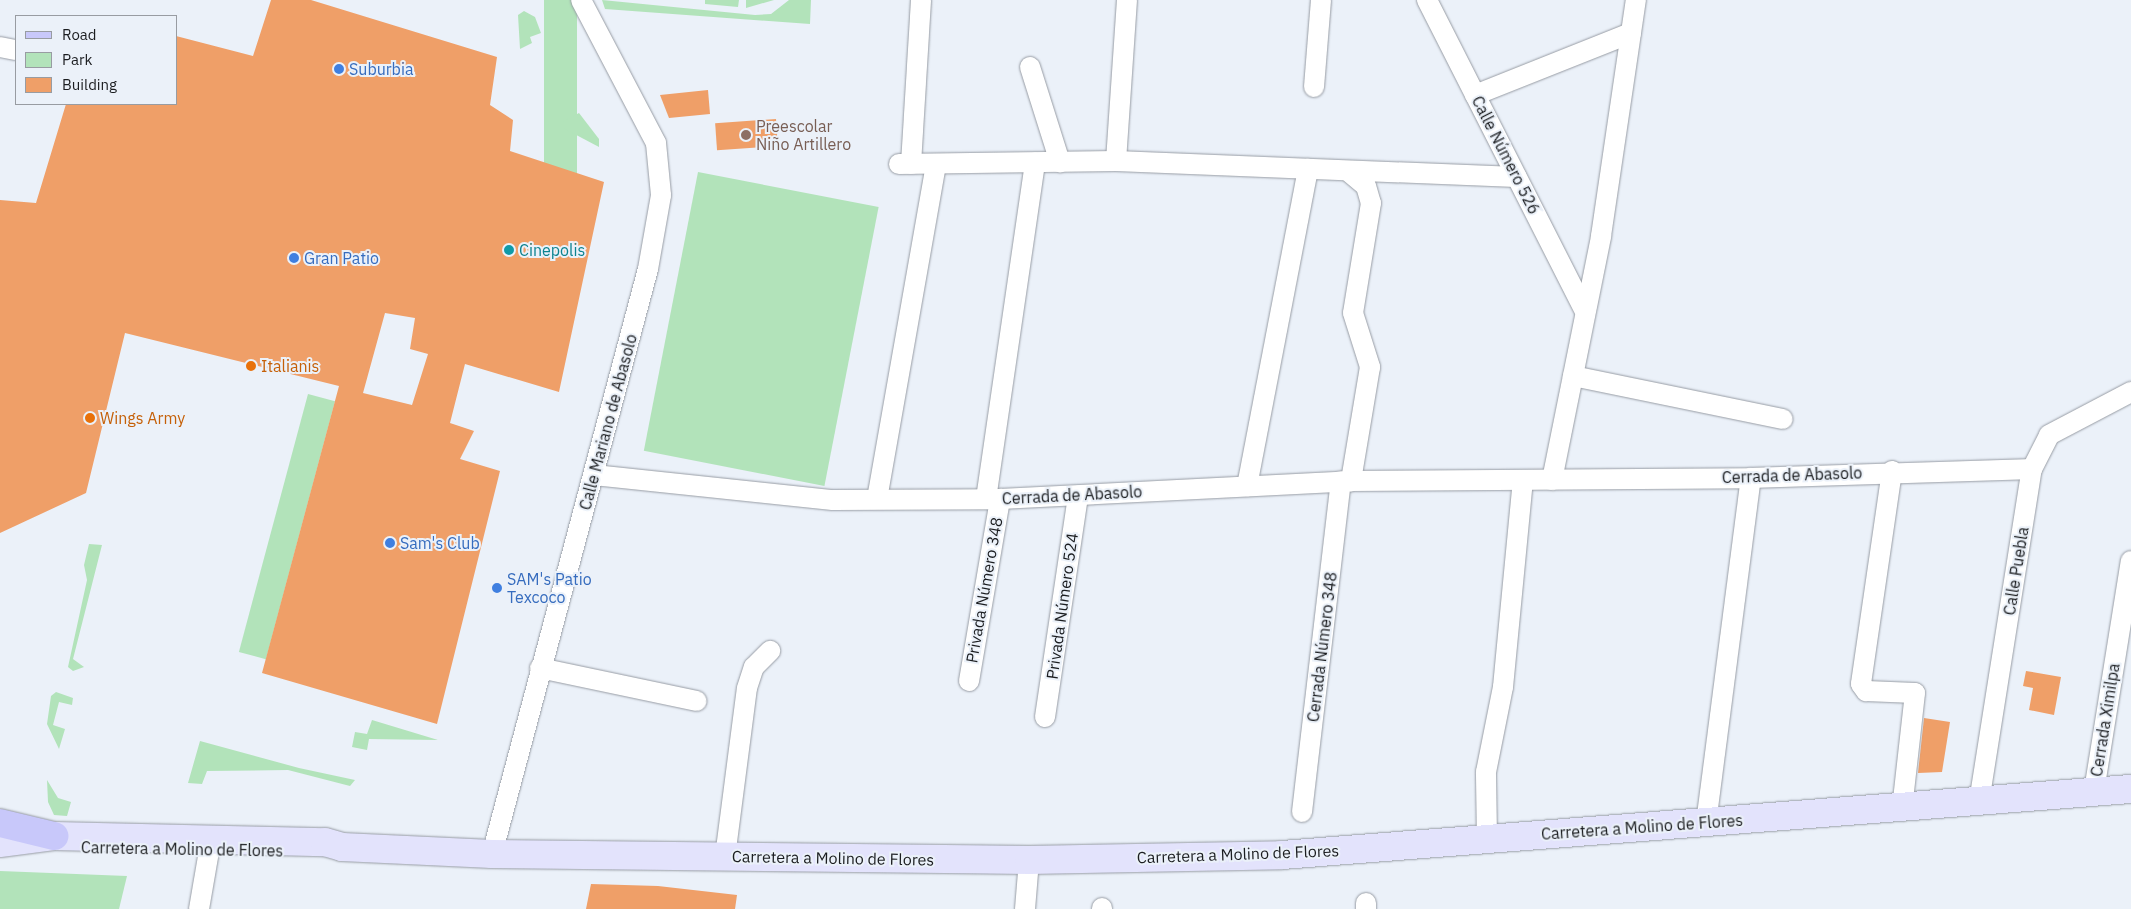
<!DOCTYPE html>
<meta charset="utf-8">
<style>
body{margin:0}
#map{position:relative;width:2131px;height:909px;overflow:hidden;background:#ebf1f9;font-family:"IBM Plex Sans",sans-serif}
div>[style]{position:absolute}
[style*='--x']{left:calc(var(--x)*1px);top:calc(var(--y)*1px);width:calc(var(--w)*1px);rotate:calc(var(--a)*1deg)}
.green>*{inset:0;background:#b2e3ba;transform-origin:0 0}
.building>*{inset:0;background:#ef9f68;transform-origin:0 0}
.roads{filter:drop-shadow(0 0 1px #979ca4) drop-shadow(0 0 1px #979ca4)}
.street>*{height:20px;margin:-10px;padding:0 10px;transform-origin:10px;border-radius:10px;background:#fff}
.secondary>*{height:28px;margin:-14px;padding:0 14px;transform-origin:14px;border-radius:14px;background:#e3e3fc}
.primary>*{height:28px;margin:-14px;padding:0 14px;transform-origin:14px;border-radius:14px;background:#c8c8fa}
.dots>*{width:14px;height:14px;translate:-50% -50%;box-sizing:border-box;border:2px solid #ebf1f9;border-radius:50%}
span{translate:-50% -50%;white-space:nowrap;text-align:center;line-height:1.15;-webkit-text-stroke:4px #ebf1f9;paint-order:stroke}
.shop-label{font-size:16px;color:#366cbe}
.left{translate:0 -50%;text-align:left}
.education-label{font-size:16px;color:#785e54}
.street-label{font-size:16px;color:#1b1d20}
.culture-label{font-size:16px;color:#0d838f}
.food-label{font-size:16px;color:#c56008}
.legend{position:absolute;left:15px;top:15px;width:162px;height:90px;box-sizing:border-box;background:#ebf1f9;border:1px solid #989ca2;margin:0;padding:6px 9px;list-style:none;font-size:15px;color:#1b1d20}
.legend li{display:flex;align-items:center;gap:10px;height:25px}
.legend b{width:25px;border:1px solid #989ca2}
</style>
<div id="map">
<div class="green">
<div style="left:544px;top:0;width:33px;height:173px"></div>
<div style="clip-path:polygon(602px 0,755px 15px,771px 14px,789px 0,811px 0,810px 24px,605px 9px)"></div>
<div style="clip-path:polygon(705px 0,739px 0,738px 7px,705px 4px)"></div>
<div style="clip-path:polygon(746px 0,774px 0,746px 8px)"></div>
<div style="clip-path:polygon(524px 11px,535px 17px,541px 33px,530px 37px,532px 43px,520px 49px,518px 15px)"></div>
<div style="clip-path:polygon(579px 113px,599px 139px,599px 147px,563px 128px,562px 122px)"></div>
<div style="left:698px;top:172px;width:184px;height:284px;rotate:11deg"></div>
<div style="left:308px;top:394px;width:28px;height:267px;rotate:15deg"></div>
<div style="clip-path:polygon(89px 544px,102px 545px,73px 659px,84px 667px,73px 671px,68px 667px,87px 580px,84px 565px)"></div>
<div style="clip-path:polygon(56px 692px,73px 698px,72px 705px,59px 702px,53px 725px,65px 729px,59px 749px,47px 724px,51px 696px)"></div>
<div style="clip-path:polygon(372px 720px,438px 740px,369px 739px,367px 750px,352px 747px,355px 732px,367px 734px)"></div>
<div style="clip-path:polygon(200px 741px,299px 768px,355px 780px,350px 786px,288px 770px,207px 771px,202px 784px,188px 783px)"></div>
<div style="clip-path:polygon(47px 780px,58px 798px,71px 802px,67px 816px,54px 815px,48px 802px)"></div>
<div style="clip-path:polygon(0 871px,127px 876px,119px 909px,0 909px)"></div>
</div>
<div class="building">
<div style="clip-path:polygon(evenodd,271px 0,311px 0,497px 57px,490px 105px,513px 120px,510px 151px,604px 182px,559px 392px,465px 364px,450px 423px,474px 431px,460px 459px,500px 471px,437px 724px,262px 673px,339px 386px,125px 333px,86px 493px,0 533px,0 200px,36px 203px,66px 104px,176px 104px,176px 36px,253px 56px,271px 0,385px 313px,415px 318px,410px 349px,428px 354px,412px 405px,363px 393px,385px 313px)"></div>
<div style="clip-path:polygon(708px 90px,710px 114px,669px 118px,660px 95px)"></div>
<div style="left:776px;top:119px;width:27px;height:61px;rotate:86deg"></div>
<div style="clip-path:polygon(2026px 671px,2061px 677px,2054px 715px,2029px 710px,2033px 688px,2023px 686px)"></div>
<div style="clip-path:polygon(1924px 718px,1950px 722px,1942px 772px,1918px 773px)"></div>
<div style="clip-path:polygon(591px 884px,658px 886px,737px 895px,735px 909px,586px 909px)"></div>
</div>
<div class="roads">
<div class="street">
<div style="--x:1427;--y:0;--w:347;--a:63.1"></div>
<div style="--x:0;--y:47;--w:16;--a:11"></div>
<div style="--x:1030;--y:67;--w:100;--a:72.5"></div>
<div style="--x:1314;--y:87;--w:87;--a:-85.4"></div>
<div style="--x:1475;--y:95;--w:168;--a:-21.7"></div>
<div style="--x:1116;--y:161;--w:161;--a:-86.1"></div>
<div style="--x:899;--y:164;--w:217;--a:-0.8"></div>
<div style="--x:1116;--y:161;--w:401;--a:2.3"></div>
<div style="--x:911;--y:164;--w:164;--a:-86.5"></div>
<div style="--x:1348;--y:171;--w:23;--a:40"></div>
<div style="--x:1366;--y:186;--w:18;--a:74"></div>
<div style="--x:1371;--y:203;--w:111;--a:99.3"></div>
<div style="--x:1353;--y:313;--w:57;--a:72.5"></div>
<div style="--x:1370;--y:367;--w:116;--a:99.5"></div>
<div style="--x:1573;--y:376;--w:214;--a:11.6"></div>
<div style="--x:1892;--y:471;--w:215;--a:98.3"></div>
<div style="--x:1861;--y:684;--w:9;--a:54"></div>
<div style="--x:1866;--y:691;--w:49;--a:2.3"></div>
<div style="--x:1915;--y:693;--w:117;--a:96.4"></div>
<div style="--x:594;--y:475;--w:240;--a:6"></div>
<div style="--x:833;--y:500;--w:167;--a:-0.3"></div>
<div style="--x:1000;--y:499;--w:351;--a:-2.9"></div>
<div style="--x:1351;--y:481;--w:400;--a:-0.4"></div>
<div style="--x:1751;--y:478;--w:281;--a:-1.8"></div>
<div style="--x:1552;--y:480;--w:249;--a:-78.6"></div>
<div style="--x:1601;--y:236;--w:239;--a:-81.6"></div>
<div style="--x:1247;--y:486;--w:323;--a:-79.1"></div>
<div style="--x:877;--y:499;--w:340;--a:-80"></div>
<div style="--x:986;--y:499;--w:340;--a:-81.7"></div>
<div style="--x:540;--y:668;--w:160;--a:11.9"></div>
<div style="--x:969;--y:681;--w:185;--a:-80.3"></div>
<div style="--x:1045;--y:717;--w:224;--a:-81.5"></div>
<div style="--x:2094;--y:791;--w:233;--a:-80.9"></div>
<div style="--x:1979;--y:802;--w:337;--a:-81"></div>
<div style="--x:2032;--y:469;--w:38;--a:-63"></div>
<div style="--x:2049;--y:435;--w:93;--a:-27.7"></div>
<div style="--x:1302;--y:812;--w:333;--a:-83.3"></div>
<div style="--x:1706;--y:823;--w:348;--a:-82.6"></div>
<div style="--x:1487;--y:839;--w:67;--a:-90.9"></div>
<div style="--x:1486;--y:772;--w:87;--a:-78.7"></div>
<div style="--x:1503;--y:687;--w:208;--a:-84.5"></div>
<div style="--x:492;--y:854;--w:605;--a:-75.07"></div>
<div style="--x:648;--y:269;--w:75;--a:-80"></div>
<div style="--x:661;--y:195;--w:52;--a:-95.5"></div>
<div style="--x:656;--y:143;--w:161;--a:-117.7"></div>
<div style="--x:725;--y:857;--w:170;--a:-82.6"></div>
<div style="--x:747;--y:688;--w:22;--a:-72"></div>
<div style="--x:754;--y:667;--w:23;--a:-45"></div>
<div style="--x:199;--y:909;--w:59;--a:-80.2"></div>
<div style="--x:1025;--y:909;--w:49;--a:-85.3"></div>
<div style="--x:1102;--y:909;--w:1;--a:-90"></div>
<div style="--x:1366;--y:909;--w:6;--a:-90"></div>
</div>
<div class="secondary">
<div style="--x:0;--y:843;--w:54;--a:-7.4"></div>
<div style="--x:54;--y:836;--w:271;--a:1.3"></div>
<div style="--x:325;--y:842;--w:18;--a:16"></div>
<div style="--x:342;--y:847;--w:150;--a:2.7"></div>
<div style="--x:492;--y:854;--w:537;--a:0.64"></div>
<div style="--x:1029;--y:860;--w:253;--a:-1.1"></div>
<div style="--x:1282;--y:855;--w:852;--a:-4.45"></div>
</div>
<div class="primary">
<div style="--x:0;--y:823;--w:56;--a:13.5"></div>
</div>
</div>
<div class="dots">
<div style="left:339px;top:69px;background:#3f7fe0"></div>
<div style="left:746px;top:135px;background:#8d6e63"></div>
<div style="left:509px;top:250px;background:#0f9aa8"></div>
<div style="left:294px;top:258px;background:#3f7fe0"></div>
<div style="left:251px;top:366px;background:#e8710a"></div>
<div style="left:90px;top:418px;background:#e8710a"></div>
<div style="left:390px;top:543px;background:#3f7fe0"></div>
<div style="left:497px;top:588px;background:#3f7fe0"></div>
</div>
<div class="shop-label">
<span class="left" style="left:349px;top:69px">Suburbia</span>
<span class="left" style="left:304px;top:258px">Gran Patio</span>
<span class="left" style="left:400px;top:543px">Sam's Club</span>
<span class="left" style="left:507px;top:588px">SAM's Patio<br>Texcoco</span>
</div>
<div class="education-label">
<span class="left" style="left:756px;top:135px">Preescolar<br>Niño Artillero</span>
</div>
<div class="street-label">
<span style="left:1506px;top:155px;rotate:63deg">Calle Número 526</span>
<span style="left:608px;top:422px;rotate:-75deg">Calle Mariano de Abasolo</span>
<span style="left:1792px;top:475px;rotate:-2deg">Cerrada de Abasolo</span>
<span style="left:1072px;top:495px;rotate:-3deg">Cerrada de Abasolo</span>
<span style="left:2016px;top:571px;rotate:-81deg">Calle Puebla</span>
<span style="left:984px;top:590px;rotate:-80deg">Privada Número 348</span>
<span style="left:1062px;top:606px;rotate:-82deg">Privada Número 524</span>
<span style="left:1322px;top:647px;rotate:-83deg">Cerrada Número 348</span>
<span style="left:2105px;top:720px;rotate:-81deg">Cerrada Ximilpa</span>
<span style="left:1642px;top:827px;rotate:-4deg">Carretera a Molino de Flores</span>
<span style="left:182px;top:849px;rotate:1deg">Carretera a Molino de Flores</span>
<span style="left:1238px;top:854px;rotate:-2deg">Carretera a Molino de Flores</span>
<span style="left:833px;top:858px;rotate:1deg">Carretera a Molino de Flores</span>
</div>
<div class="culture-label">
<span class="left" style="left:519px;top:250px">Cinepolis</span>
</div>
<div class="food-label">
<span class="left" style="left:261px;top:366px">Italianis</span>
<span class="left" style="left:100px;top:418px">Wings Army</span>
</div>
<ul class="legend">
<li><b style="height:6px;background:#c8c8fa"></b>Road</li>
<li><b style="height:14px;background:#b2e3ba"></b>Park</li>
<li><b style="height:14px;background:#ef9f68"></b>Building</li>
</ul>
</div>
